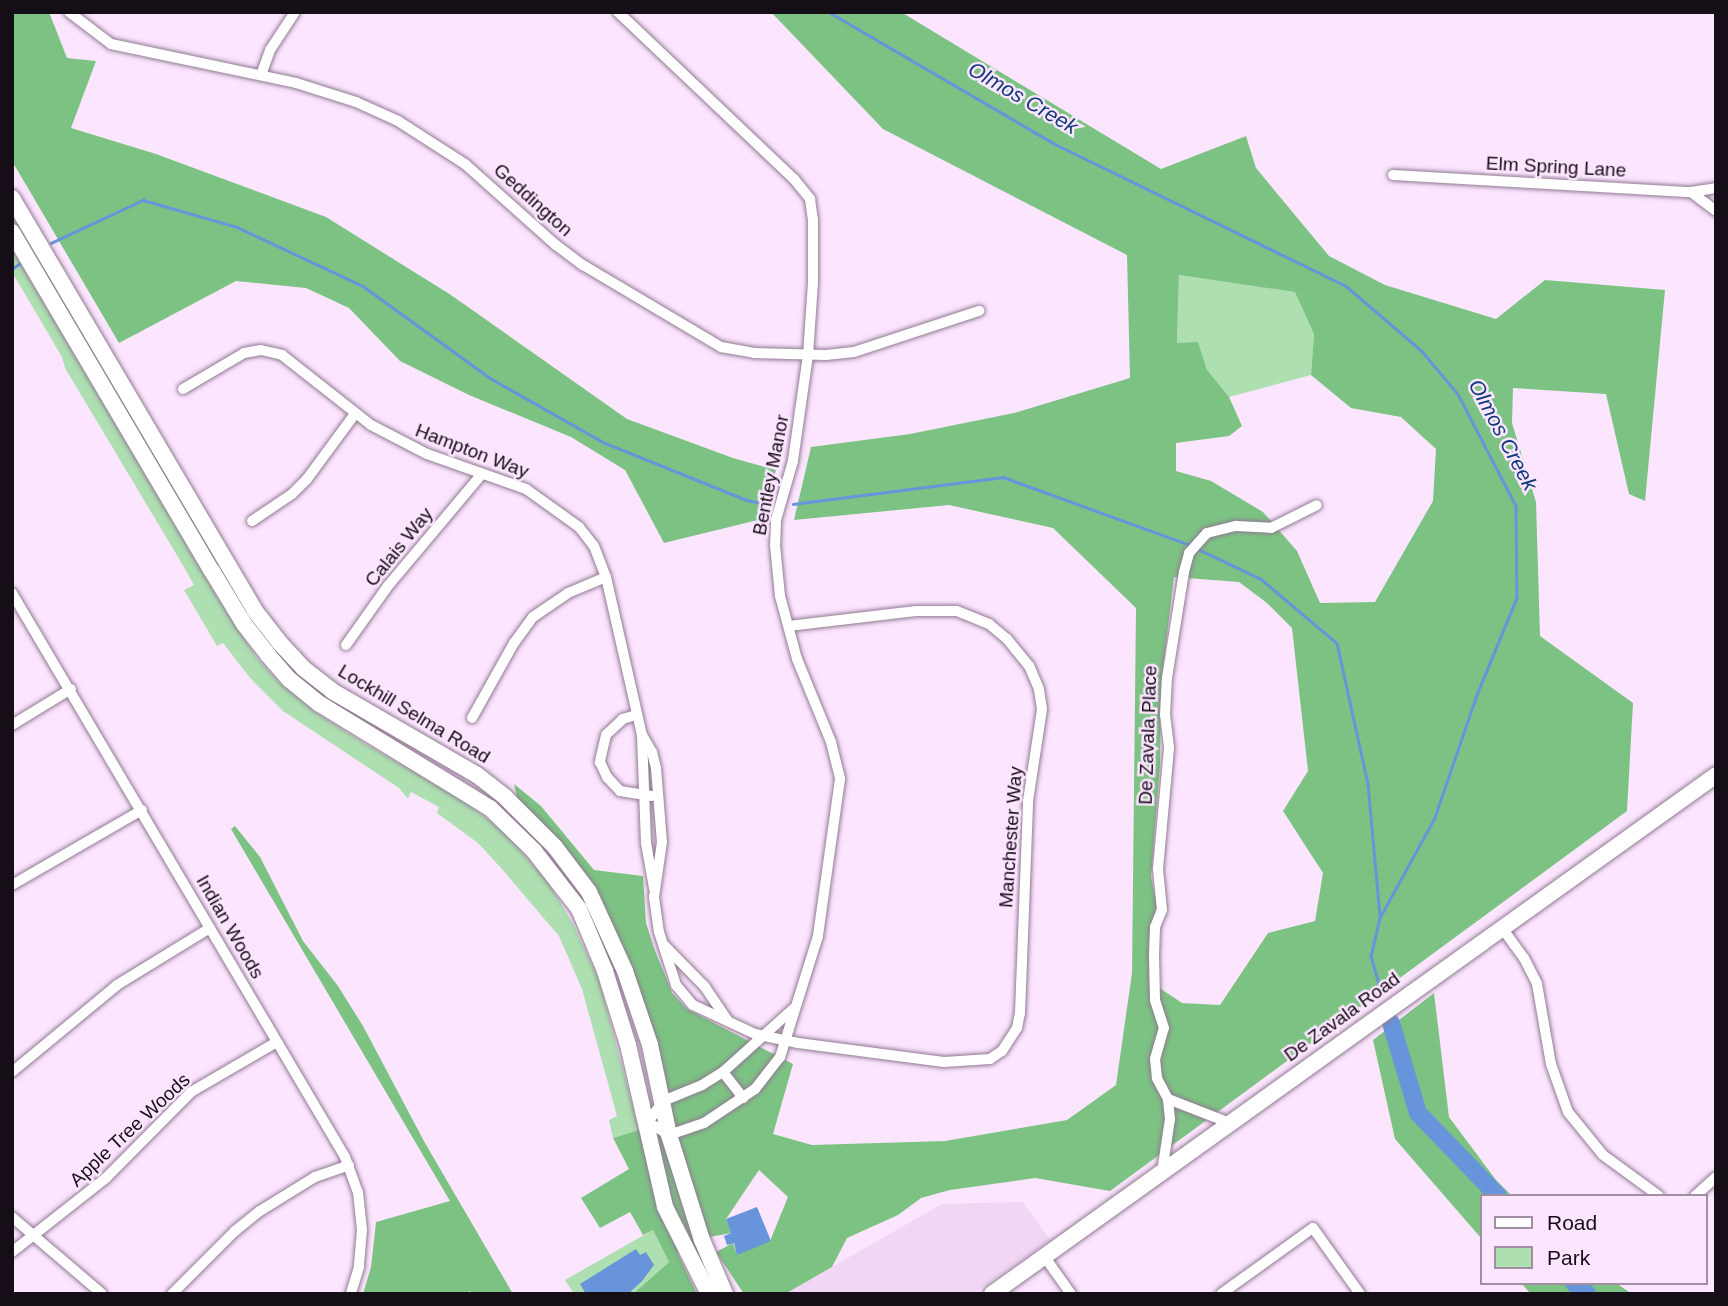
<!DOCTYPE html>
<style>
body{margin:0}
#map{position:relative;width:1728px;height:1306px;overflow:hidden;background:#fce5ff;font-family:Helvetica,sans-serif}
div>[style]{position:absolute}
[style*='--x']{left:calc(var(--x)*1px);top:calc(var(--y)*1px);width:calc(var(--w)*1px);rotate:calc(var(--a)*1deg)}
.built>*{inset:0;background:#f2d6f5}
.green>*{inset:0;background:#addfb1}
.forest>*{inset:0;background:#7cc383}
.water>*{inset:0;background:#6794da}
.stream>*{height:2.5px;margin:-1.25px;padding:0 1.25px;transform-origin:1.25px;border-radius:1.25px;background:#6794da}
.river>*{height:18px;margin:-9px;padding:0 9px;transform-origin:9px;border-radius:9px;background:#6794da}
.roads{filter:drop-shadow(0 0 2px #907b92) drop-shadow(0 0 2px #907b92)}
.minor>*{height:10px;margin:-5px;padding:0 5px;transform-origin:5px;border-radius:5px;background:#fff}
.secondary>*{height:16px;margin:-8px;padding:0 8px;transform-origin:8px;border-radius:8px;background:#fff}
span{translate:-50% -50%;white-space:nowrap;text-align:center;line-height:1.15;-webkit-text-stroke:5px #fce5ff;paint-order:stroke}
.street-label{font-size:19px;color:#160e17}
.water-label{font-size:21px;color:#0f3a78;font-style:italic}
.frame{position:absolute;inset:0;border:14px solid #160e17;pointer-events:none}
.legend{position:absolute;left:1480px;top:1194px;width:228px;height:91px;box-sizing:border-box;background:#fce5ff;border:2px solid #a08fa2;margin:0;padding:9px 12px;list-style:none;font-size:21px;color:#160e17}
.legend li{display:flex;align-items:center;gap:14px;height:35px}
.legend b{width:35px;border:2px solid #a08fa2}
</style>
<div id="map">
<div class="built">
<div style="clip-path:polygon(1023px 1202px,1050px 1240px,973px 1294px,785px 1294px,942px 1204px)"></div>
</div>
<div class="green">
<div style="clip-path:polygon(12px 249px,223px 606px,257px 658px,278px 681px,315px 712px,367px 745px,454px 794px,489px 820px,507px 835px,548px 882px,573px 924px,599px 980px,639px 1130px,613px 1138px,609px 1120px,617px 1116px,582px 989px,559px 936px,501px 868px,478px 843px,437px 813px,439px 807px,411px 792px,408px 799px,399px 788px,283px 711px,251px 679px,223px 643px,217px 646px,184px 590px,194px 585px,181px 562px,65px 368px,62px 357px,12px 272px)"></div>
<div style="clip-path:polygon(1179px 275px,1296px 292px,1314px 334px,1311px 375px,1229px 397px,1207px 371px,1198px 343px,1177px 344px)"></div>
<div style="clip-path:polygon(653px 1230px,669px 1262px,633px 1294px,574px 1294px,565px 1280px)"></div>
</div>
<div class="forest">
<div style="clip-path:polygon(12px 12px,49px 12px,67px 58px,96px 61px,71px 128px,156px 154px,326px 217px,451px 295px,627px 419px,733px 458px,776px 470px,762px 519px,664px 543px,625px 470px,571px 437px,469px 395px,400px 361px,349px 308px,306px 288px,236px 281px,119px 343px,12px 161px)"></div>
<div style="clip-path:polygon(evenodd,771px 12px,901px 12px,1161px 169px,1246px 136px,1256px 168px,1329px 256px,1385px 285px,1496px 319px,1545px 280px,1665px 290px,1645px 501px,1629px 494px,1606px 394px,1513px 388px,1512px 423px,1536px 502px,1540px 636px,1633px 703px,1627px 811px,1110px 1191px,1035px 1178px,950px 1190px,921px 1198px,898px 1215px,847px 1238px,832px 1267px,785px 1294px,744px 1294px,716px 1252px,733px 1243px,737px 1254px,770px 1241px,788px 1197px,759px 1170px,726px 1219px,731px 1233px,710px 1237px,678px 1254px,697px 1294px,633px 1294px,669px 1262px,653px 1230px,643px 1235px,630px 1212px,600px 1228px,581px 1198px,629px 1169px,613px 1138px,639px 1130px,665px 1086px,627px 961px,518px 802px,514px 784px,541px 806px,594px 870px,643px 876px,646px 923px,654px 948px,672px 993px,687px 1009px,793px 1064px,773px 1134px,812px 1145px,945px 1141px,1067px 1120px,1116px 1085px,1132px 973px,1136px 608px,1053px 528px,949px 505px,794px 520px,811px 447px,910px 434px,1014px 413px,1130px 378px,1127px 255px,883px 129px,771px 12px,1179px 275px,1295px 292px,1314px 334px,1311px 375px,1351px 408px,1401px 417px,1436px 449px,1433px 501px,1375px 602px,1320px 603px,1297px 551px,1263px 512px,1211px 481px,1176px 471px,1176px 443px,1229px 436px,1242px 426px,1229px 397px,1207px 370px,1198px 342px,1177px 343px,1179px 275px,771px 12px,1174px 577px,1239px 582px,1267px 603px,1292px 628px,1308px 771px,1283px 811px,1323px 873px,1315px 921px,1268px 933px,1220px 1005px,1182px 1003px,1149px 981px,1152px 922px,1157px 906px,1151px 877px,1160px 764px,1161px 684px,1174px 577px)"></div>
<div style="clip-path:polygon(235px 826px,260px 857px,303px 941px,338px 986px,363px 1026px,425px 1143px,513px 1294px,473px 1294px,470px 1291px,465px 1294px,363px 1294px,371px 1267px,376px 1222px,450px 1201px,231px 829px)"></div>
<div style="clip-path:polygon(1434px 993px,1449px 1117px,1496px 1180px,1512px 1196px,1481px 1196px,1481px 1238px,1395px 1139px,1373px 1040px)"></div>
<div style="clip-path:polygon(1521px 1283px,1616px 1283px,1632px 1294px,1531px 1294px)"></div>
</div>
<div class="water">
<div style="clip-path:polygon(757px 1207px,771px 1241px,737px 1255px,734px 1243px,727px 1245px,724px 1236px,731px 1233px,726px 1219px)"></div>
<div style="clip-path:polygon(636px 1249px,640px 1255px,646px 1252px,654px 1265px,642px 1281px,628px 1294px,586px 1294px,580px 1284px)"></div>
</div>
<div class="stream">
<div style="--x:829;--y:12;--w:262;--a:30.3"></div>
<div style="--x:1055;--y:144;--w:324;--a:26"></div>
<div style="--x:1346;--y:286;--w:99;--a:40.5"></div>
<div style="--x:1421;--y:350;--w:57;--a:49.9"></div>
<div style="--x:1458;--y:394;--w:126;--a:62.6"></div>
<div style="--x:1516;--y:506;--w:92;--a:89.4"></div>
<div style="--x:1517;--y:598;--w:105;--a:112.4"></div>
<div style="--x:1477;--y:695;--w:130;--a:108.9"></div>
<div style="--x:1435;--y:818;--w:114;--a:118.8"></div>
<div style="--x:1380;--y:918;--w:39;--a:103"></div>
<div style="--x:1371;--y:956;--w:40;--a:74"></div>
<div style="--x:51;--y:243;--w:102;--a:-25.1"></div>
<div style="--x:143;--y:200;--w:98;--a:16"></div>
<div style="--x:237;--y:227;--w:139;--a:25.1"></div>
<div style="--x:363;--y:286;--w:157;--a:35.9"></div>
<div style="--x:490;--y:378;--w:132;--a:29.5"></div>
<div style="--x:605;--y:443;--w:153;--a:21.9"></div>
<div style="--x:747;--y:500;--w:24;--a:12"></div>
<div style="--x:13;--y:268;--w:7;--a:-34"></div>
<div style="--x:793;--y:504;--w:212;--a:-7.3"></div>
<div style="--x:1003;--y:477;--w:196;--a:20"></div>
<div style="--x:1200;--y:550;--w:68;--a:25.4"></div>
<div style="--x:1261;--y:579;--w:99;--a:40.1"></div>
<div style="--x:1337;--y:643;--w:144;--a:77.6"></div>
<div style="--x:1368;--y:784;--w:134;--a:84.8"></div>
</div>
<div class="river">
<div style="--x:1391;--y:1023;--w:94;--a:73.3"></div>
<div style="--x:1418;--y:1113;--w:115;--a:46.1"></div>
<div style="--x:1574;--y:1283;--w:17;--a:40"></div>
</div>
<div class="roads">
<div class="minor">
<div style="--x:69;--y:12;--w:53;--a:37.3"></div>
<div style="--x:111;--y:44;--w:189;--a:11.9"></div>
<div style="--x:296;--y:83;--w:63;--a:17.6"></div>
<div style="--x:356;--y:102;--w:46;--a:24.3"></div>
<div style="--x:398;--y:121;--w:80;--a:32.7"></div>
<div style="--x:465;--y:164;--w:122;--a:41.7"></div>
<div style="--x:556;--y:245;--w:34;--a:37"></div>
<div style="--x:583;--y:265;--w:161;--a:30.7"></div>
<div style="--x:721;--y:347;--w:34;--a:10"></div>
<div style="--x:754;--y:353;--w:72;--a:1.6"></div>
<div style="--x:826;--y:355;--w:28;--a:-6"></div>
<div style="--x:854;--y:352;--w:132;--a:-18.2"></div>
<div style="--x:618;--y:12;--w:243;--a:43.5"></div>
<div style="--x:794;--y:179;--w:26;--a:51"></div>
<div style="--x:810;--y:199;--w:21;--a:82"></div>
<div style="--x:813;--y:220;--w:62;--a:90"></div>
<div style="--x:813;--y:282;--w:73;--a:93.9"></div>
<div style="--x:808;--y:355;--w:107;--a:98.1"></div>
<div style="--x:793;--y:461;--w:61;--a:106.1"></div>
<div style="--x:776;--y:520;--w:25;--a:92"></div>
<div style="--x:775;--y:545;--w:51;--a:84.4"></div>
<div style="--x:780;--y:596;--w:65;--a:74.9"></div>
<div style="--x:797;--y:659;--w:90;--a:67.7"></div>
<div style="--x:831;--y:742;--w:38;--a:76"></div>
<div style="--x:840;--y:779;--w:159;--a:98"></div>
<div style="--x:818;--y:936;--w:127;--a:107.4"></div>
<div style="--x:780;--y:1057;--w:41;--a:128"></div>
<div style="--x:755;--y:1089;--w:61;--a:146.3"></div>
<div style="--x:704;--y:1123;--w:37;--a:161"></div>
<div style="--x:669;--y:1135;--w:25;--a:-148"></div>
<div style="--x:648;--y:1122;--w:26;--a:-54"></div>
<div style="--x:663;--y:1101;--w:42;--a:-22.3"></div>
<div style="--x:702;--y:1085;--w:25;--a:-32"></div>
<div style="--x:723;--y:1072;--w:94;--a:-42"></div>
<div style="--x:261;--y:75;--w:27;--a:-70"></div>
<div style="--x:270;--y:50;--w:45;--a:-56.7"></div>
<div style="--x:1393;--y:175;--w:298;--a:3.3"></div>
<div style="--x:1691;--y:192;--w:25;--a:-9"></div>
<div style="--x:1691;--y:192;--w:31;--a:37"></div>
<div style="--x:183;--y:389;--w:71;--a:-30.5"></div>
<div style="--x:244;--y:353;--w:17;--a:-10"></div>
<div style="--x:261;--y:350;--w:22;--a:13"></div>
<div style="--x:282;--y:355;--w:113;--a:38.2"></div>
<div style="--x:371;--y:425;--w:63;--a:27.4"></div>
<div style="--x:427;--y:454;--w:105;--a:19.5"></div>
<div style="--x:526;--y:489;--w:65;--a:35.6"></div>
<div style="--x:579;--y:527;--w:24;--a:52"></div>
<div style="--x:594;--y:546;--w:33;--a:69"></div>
<div style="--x:606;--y:577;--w:162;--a:77.2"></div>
<div style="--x:642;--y:735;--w:108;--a:87.9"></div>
<div style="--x:646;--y:843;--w:46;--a:79.9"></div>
<div style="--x:252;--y:521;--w:48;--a:-34"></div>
<div style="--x:292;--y:494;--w:21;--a:-45"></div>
<div style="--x:307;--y:479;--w:81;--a:-53.6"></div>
<div style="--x:12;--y:593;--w:655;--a:59.44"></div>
<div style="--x:345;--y:1157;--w:37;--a:70"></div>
<div style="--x:358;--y:1192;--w:38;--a:84"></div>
<div style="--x:362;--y:1230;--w:37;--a:95"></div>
<div style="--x:359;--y:1267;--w:28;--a:107"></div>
<div style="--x:346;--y:645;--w:72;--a:-54.6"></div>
<div style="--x:388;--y:586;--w:146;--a:-50"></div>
<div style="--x:636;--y:715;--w:14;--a:163"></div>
<div style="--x:623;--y:719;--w:23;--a:137"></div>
<div style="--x:606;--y:735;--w:28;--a:103"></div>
<div style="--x:600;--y:762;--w:17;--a:65"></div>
<div style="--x:607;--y:777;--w:19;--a:47"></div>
<div style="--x:620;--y:791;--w:32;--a:9"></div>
<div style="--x:472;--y:718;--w:86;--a:-60.8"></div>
<div style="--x:514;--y:643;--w:32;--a:-54"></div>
<div style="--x:533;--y:617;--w:42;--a:-34.4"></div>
<div style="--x:568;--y:593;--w:41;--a:-22.8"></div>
<div style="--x:12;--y:725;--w:69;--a:-31.4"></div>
<div style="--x:642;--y:735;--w:20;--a:60"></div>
<div style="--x:652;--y:752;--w:16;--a:76"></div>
<div style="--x:656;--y:768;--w:74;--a:85.4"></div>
<div style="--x:662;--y:842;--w:56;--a:98.3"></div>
<div style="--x:654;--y:897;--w:35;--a:82"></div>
<div style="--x:659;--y:932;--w:56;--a:72.2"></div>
<div style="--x:676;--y:985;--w:26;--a:50"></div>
<div style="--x:693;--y:1005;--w:68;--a:25.1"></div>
<div style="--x:755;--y:1034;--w:44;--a:11.8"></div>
<div style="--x:798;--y:1043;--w:147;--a:7.4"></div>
<div style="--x:944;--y:1062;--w:46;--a:-3.7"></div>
<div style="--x:990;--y:1059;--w:14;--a:-34"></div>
<div style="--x:1002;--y:1051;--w:27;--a:-57"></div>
<div style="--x:1017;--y:1028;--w:15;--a:-79"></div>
<div style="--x:1020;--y:1013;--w:212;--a:-87.8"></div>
<div style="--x:1028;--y:801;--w:93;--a:-81.3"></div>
<div style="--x:1042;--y:709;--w:20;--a:-99"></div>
<div style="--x:1039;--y:689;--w:25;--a:-113"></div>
<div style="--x:1029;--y:666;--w:35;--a:-129"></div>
<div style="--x:1007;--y:639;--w:23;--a:-140"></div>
<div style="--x:989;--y:624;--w:35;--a:-158"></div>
<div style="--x:956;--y:611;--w:40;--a:180"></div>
<div style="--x:916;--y:611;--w:128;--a:173.3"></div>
<div style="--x:12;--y:885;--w:150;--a:-30"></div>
<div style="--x:1502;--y:928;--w:37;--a:54"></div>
<div style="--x:1524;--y:958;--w:29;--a:63"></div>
<div style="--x:1537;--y:984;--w:81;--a:80.1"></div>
<div style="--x:1551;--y:1064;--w:51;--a:70.5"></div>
<div style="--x:1568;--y:1112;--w:55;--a:50.9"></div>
<div style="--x:1603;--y:1155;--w:69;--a:36.2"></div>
<div style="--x:665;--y:946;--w:57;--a:45.7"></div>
<div style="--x:705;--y:987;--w:41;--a:55.9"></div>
<div style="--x:12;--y:1072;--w:136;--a:-39.6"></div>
<div style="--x:117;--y:985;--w:109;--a:-31.5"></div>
<div style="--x:723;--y:1072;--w:33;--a:52"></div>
<div style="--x:1168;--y:1099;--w:66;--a:21.2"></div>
<div style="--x:1162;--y:1172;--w:54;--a:-81.4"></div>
<div style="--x:1170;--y:1119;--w:20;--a:-96"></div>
<div style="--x:1168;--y:1099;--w:24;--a:-118"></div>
<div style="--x:1157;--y:1078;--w:19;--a:-96"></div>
<div style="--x:1155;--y:1059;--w:32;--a:-74"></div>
<div style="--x:1164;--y:1028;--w:29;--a:-108"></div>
<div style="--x:1155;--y:1000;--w:44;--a:-91.3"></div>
<div style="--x:1154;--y:956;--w:29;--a:-88"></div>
<div style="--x:1155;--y:927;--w:18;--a:-68"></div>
<div style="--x:1162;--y:910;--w:41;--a:-95.6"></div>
<div style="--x:1158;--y:869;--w:122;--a:-84.8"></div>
<div style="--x:1169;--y:747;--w:32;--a:-97"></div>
<div style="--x:1165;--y:715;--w:37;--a:-87"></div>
<div style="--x:1167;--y:678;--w:107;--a:-80.9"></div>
<div style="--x:1184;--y:572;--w:20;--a:-75"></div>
<div style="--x:1189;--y:553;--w:27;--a:-48"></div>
<div style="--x:1207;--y:533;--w:30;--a:-14"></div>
<div style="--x:1236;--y:526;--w:35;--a:3"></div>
<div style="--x:1271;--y:528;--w:51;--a:-26.6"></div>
<div style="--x:1695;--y:1196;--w:28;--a:-42"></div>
<div style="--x:12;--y:1217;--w:118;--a:40.5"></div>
<div style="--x:12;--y:1252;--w:120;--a:-38.2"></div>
<div style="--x:106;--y:1178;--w:121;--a:-45.3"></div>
<div style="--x:191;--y:1092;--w:99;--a:-30.2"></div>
<div style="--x:1044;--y:1256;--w:47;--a:54.6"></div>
<div style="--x:172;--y:1294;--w:89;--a:-45"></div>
<div style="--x:235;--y:1231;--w:32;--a:-39"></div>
<div style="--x:260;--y:1211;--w:65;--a:-31.7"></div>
<div style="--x:315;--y:1177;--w:36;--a:-19"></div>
<div style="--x:1221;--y:1294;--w:113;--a:-35.7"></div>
<div style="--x:1313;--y:1228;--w:81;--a:54.5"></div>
</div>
<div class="secondary">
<div style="--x:12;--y:198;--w:479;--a:59.5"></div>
<div style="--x:255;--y:611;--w:39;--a:52"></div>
<div style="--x:279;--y:642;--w:35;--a:47"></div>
<div style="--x:303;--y:668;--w:37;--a:38"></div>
<div style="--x:332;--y:691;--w:168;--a:30.1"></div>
<div style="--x:477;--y:775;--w:36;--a:38"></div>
<div style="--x:505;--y:797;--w:71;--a:45"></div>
<div style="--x:555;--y:847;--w:56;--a:52.9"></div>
<div style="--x:589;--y:892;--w:87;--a:65.5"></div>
<div style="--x:625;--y:971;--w:78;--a:71.3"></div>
<div style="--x:650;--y:1045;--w:92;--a:78.1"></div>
<div style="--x:669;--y:1135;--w:110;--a:72.6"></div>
<div style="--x:702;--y:1240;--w:59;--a:66.9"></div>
<div style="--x:12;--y:232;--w:394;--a:59.5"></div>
<div style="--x:212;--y:571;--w:62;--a:58.9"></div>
<div style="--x:244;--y:624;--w:39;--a:52"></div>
<div style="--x:268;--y:655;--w:33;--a:49"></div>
<div style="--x:290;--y:680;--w:38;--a:39"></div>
<div style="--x:320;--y:704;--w:199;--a:31.5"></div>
<div style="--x:490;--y:808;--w:62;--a:44.3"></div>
<div style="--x:534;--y:851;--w:73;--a:52.2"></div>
<div style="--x:579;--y:909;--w:67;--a:67.2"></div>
<div style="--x:605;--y:971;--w:77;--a:72.7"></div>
<div style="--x:628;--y:1045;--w:166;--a:77.1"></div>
<div style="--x:665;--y:1207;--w:97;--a:63.2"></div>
<div style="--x:992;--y:1294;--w:891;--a:-35.63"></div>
</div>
</div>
<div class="street-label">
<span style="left:1556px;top:167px;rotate:3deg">Elm Spring Lane</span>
<span style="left:533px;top:200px;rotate:42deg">Geddington</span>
<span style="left:472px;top:451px;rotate:21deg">Hampton Way</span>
<span style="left:771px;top:475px;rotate:-79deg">Bentley Manor</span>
<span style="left:399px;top:547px;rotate:-51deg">Calais Way</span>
<span style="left:414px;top:714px;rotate:31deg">Lockhill Selma Road</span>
<span style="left:1148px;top:735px;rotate:-88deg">De Zavala Place</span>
<span style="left:1011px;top:837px;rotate:-86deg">Manchester Way</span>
<span style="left:230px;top:927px;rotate:60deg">Indian Woods</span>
<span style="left:1342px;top:1017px;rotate:-36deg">De Zavala Road</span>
<span style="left:130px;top:1130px;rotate:-43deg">Apple Tree Woods</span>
</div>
<div class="water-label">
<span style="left:1023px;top:98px;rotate:30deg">Olmos Creek</span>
<span style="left:1503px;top:435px;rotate:62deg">Olmos Creek</span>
</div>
<div class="frame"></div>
<ul class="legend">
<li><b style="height:9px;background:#fff"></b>Road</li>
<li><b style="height:19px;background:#addfb1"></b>Park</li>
</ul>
</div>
